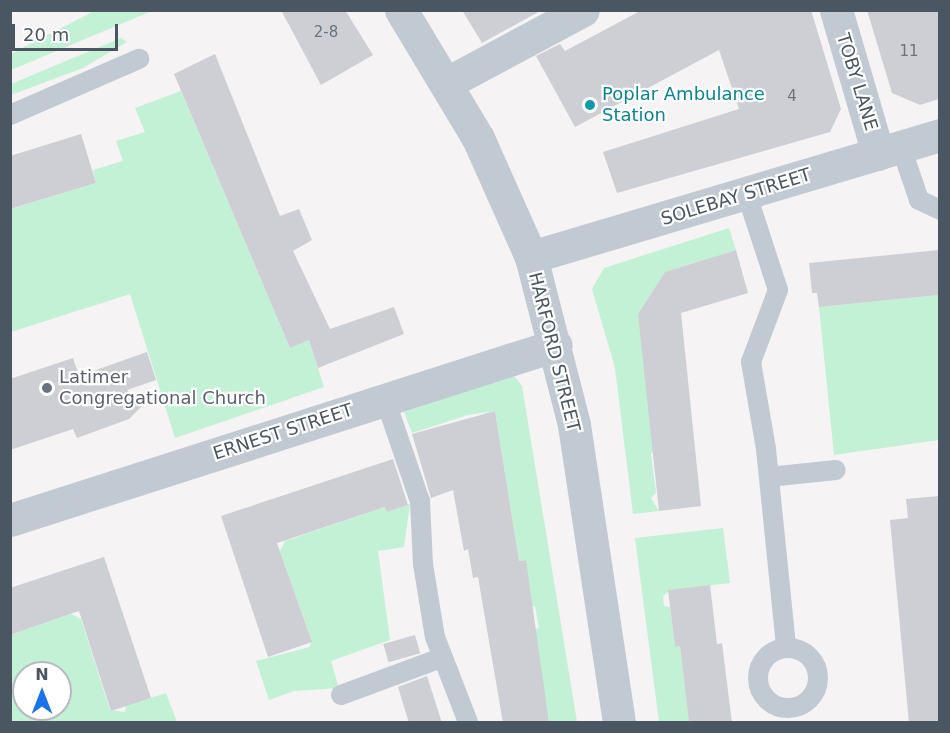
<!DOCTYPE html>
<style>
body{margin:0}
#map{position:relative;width:950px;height:733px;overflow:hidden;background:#f5f3f3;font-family:"DejaVu Sans",sans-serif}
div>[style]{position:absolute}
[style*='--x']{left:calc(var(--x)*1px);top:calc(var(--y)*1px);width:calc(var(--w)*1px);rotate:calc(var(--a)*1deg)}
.green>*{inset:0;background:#c3f1d5}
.building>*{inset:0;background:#cdcfd5;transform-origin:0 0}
.lane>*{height:20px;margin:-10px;padding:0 10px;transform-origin:10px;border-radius:10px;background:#c1cad2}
.lane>.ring{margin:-10px;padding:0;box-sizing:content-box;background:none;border:20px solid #c1cad2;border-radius:50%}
.street>*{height:33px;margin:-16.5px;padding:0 16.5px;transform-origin:16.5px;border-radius:16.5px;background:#c1cad2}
.dots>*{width:16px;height:16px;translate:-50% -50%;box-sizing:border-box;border:3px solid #fff;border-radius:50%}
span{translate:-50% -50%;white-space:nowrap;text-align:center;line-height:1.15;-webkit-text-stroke:4.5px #fff;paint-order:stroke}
.number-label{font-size:15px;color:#6b747e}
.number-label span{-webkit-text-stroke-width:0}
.street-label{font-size:18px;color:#4a5661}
.culture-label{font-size:18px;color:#0d838f}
.left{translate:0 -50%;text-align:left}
.worship-label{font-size:18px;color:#5b616d}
.frame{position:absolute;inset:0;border:12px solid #4a5661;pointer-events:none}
.north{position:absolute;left:12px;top:661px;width:60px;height:60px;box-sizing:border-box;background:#fff;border:2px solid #b7bbc0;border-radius:50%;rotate:0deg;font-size:16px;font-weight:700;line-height:24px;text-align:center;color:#4a5661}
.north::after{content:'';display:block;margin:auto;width:21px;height:27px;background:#1a73e8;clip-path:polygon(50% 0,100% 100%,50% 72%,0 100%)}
.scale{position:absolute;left:12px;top:24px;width:106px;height:27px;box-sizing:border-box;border:3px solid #4a5661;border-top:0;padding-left:8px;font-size:18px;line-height:21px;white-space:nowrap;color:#4a5661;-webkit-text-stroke:4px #fff;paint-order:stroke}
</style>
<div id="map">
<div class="green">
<div style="clip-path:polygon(94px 11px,152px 11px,11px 70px,11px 54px)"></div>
<div style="clip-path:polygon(121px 38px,127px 42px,83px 68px,11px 95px,11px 84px)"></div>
<div style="clip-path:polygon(181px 91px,290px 348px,309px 340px,324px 387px,175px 438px,130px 294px,11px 332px,11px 209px,96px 183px,93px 170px,123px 161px,116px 141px,145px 132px,135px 108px)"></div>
<div style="clip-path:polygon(729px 228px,736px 250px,665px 272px,638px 314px,656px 452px,651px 453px,656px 493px,651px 498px,659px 511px,633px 514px,615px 368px,592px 289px,604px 268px)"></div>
<div style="clip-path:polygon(939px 295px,939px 440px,834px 455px,819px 307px)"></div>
<div style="clip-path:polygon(507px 377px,515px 377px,522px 386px,577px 722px,549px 722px,533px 630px,539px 628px,535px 606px,521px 608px,526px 560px,519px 561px,495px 411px,468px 415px,412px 433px,404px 412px)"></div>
<div style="clip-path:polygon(410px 504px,404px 547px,378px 551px,390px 640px,331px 661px,339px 688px,294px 691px,269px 700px,256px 661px,310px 647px,311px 639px,280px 551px,285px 541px,385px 507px,387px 512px)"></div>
<div style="clip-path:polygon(723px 528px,730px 583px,670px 590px,663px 596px,664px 606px,670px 607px,675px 647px,680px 646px,689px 722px,659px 722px,635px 538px)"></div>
<div style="clip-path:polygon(evenodd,71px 614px,81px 619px,110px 710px,125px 712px,126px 706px,166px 693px,177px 722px,11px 722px,10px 635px,71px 614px,24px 673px,60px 673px,60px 709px,24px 709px,24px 673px)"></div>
</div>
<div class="building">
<div style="clip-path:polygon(281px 10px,345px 10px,373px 55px,321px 85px)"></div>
<div style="clip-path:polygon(462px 10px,542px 10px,482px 43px)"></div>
<div style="clip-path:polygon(642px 10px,811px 10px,841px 109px,830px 132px,617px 193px,603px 152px,739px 109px,719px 50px,575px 127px,536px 56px,560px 44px,565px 51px)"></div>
<div style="clip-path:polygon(867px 10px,939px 10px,939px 99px,920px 105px,892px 93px)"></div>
<div style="clip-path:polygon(215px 54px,280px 216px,299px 209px,312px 240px,293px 251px,330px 329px,394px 307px,404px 334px,318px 368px,309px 340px,290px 348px,174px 74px)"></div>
<div style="clip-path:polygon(81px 134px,96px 183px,10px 209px,10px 156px)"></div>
<div style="clip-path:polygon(736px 250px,748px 293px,681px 313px,701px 506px,659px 511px,638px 314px,665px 272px)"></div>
<div style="clip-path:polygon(939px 250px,939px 295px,819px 307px,817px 293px,812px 293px,809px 263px)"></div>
<div style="clip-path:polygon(147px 352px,156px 380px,127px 390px,143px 405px,129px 419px,77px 438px,73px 429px,10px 450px,10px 379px,73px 358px,79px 376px)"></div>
<div style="clip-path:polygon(495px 411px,519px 561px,526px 560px,549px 723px,503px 723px,478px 577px,473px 578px,468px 549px,464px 551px,453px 490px,431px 498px,412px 434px)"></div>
<div style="clip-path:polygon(393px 459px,408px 505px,387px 512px,385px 507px,277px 543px,312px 642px,268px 657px,221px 516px)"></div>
<div style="clip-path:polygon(939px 496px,939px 723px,909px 723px,890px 520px,908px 518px,906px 499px)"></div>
<div style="clip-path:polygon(104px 557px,151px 698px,111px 711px,79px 611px,10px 635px,10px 588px)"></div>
<div style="clip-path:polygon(710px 585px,717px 644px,722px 643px,732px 723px,689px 723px,680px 646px,675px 647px,668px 590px)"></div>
<div style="left:415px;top:635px;width:19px;height:33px;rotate:74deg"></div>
<div style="clip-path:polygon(427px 676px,442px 723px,409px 723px,398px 687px)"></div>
</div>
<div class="lane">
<div style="--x:10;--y:115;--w:141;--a:-23.5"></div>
<div style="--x:901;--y:147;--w:56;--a:71.2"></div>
<div style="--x:919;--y:200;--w:23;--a:25"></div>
<div style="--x:747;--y:195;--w:100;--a:71.9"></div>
<div style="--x:778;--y:290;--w:77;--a:110.6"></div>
<div style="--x:751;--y:362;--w:88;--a:80.2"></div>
<div style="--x:766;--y:449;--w:199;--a:84.2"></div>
<div style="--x:385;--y:399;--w:108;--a:71.1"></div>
<div style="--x:420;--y:501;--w:63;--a:87.3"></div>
<div style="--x:423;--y:564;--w:74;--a:80.7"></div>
<div style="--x:435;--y:637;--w:91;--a:68.8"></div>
<div style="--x:769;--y:477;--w:67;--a:-6"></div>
<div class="ring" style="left:758px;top:648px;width:40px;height:40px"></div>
<div style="--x:341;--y:695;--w:107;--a:-20.3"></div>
</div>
<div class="street">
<div style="--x:401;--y:10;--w:149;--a:59"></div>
<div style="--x:478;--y:138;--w:130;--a:66"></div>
<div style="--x:531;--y:257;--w:173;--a:75.6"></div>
<div style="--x:574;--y:425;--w:300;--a:81.4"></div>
<div style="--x:836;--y:10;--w:150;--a:73.7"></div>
<div style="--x:447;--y:83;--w:154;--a:-28.2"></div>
<div style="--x:531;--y:257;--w:427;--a:-16.6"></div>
<div style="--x:10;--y:520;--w:573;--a:-17.77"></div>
</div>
<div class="dots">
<div style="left:590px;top:105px;background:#0f9aa8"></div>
<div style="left:47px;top:388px;background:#6b7280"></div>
</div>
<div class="number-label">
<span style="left:326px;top:33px">2-8</span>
<span style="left:909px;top:52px">11</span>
<span style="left:792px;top:97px">4</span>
</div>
<div class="street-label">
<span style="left:857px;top:82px;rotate:73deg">TOBY LANE</span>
<span style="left:736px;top:197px;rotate:-17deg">SOLEBAY STREET</span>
<span style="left:554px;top:352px;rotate:76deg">HARFORD STREET</span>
<span style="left:283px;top:432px;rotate:-18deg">ERNEST STREET</span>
</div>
<div class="culture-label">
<span class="left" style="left:602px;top:105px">Poplar Ambulance<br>Station</span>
</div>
<div class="worship-label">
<span class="left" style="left:59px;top:388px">Latimer<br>Congregational Church</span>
</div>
<div class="frame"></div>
<div class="north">N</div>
<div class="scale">20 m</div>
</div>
